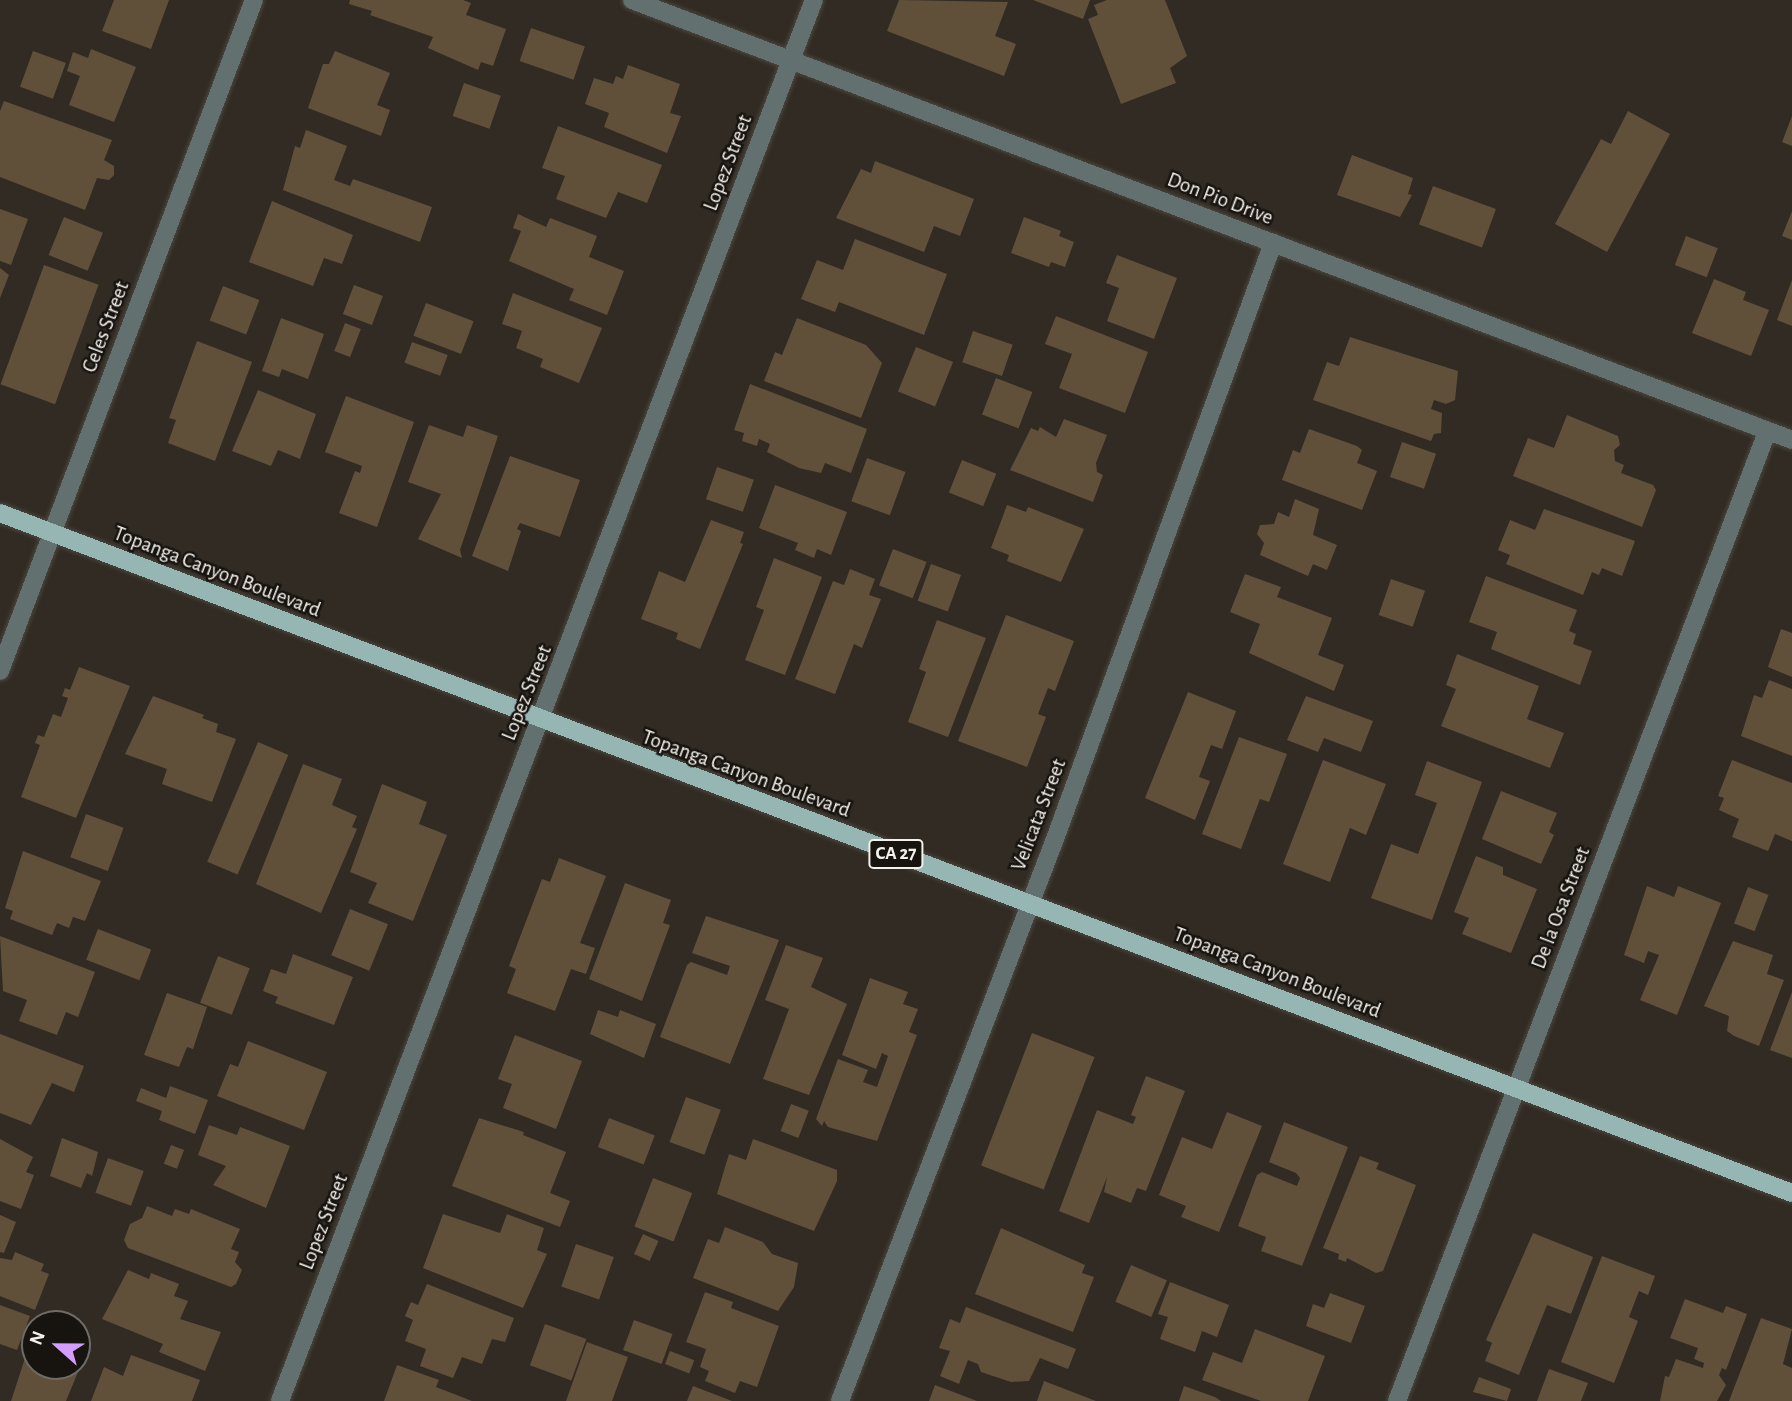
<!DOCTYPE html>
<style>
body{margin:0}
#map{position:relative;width:1792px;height:1401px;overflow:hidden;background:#312b23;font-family:"Alegreya Sans",sans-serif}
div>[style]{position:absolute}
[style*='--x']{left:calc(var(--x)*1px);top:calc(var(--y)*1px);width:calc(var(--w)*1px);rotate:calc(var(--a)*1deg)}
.building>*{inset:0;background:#615039;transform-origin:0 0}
.roads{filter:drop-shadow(0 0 2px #4c473f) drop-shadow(0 0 2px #4c473f)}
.minor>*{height:18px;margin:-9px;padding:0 9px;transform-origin:9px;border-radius:9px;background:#627170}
.primary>*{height:18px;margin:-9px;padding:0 9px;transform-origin:9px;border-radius:9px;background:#96b6b3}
span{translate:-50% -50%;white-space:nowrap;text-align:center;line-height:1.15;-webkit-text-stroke:5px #171410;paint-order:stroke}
.shield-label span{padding:2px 5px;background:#171410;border:2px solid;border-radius:5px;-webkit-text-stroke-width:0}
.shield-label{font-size:19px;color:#f4f0eb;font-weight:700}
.street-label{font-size:21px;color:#f4f0eb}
.north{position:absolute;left:21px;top:1310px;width:70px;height:70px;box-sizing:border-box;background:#171410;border:2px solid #6f6c68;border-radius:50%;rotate:291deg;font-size:19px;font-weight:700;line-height:28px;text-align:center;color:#f4f0eb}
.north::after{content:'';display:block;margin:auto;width:24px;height:32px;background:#d29dfd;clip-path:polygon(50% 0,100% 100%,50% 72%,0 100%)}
</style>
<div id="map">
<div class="building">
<div style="clip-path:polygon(114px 0,169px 0,151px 49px,102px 31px)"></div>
<div style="clip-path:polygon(350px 0,463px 0,471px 3px,466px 15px,506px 29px,493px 66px,481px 62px,478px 70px,428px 48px,433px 37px,370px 15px,372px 11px,349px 4px)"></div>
<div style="clip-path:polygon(899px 0,1008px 2px,995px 36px,1016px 44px,1004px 76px,887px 31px)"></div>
<div style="clip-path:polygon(1033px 0,1090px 0,1083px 19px)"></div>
<div style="clip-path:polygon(1107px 0,1165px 0,1187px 56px,1170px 68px,1176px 83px,1121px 104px,1088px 19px,1098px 15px,1094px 5px)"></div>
<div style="left:531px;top:28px;width:57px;height:35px;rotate:19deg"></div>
<div style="clip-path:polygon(91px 49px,136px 67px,114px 122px,69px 105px,80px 76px,67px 71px,73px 52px,88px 58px)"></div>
<div style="left:33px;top:51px;width:35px;height:38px;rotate:20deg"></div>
<div style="clip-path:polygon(335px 51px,390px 73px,377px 105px,390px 110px,381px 136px,308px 108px,323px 64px,329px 64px)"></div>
<div style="clip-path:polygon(628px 65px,680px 84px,670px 113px,681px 116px,667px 153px,604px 127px,609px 113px,585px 104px,594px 78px,613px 84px,616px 76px,623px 79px)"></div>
<div style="left:464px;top:83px;width:39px;height:35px;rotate:19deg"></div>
<div style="clip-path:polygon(4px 101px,112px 140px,104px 160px,114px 166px,114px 175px,109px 180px,97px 178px,85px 210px,0 177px,0 111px)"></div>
<div style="clip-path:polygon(1628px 111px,1670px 134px,1607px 252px,1555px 224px,1601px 139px,1611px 144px)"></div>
<div style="clip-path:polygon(1792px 116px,1792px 146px,1782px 142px)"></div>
<div style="clip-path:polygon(558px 126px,662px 165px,647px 203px,618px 192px,606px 218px,556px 199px,565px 176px,542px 168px)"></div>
<div style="clip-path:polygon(306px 130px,347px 146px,334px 180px,350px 186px,353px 179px,432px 207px,420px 242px,283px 190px,295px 146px,300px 148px)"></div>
<div style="clip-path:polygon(1352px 155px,1413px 178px,1408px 194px,1412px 195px,1400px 217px,1337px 195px)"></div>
<div style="clip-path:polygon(875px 161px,974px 199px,960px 236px,934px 226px,924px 252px,836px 218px,861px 169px,871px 173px)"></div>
<div style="left:1433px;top:186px;width:67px;height:41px;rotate:20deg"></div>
<div style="clip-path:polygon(272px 201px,353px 235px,342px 264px,324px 258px,313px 286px,249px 262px)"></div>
<div style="clip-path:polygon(0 209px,28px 219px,11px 265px,0 261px)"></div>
<div style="clip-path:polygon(1792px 211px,1792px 240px,1782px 236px)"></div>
<div style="clip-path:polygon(518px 214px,546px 227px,550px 218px,597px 236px,589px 257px,624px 271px,607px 315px,569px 300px,574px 289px,509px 261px,521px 231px,513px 228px)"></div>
<div style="left:64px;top:217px;width:42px;height:41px;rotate:22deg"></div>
<div style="clip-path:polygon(1024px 217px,1061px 231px,1059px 236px,1074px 242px,1065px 267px,1051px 262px,1049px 267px,1011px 253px)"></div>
<div style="left:1686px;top:236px;width:34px;height:31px;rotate:21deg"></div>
<div style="clip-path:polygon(855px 239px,947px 274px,924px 335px,839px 302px,835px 312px,801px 299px,817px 260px,843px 270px)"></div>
<div style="clip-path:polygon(1117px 255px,1177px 278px,1154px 339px,1107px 321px,1119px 288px,1106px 283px)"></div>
<div style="left:44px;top:265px;width:58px;height:127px;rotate:20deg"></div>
<div style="clip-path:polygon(0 268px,9px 275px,0 298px)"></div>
<div style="clip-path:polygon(1714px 279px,1746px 292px,1743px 300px,1769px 310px,1751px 356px,1692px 333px)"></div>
<div style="clip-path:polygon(1792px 280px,1792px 326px,1777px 320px)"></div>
<div style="left:354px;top:285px;width:31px;height:31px;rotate:21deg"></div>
<div style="left:223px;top:286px;width:39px;height:37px;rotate:21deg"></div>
<div style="clip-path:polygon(513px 293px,602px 328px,579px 383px,540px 367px,543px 359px,516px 348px,522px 331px,502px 324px)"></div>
<div style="left:426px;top:303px;width:51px;height:35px;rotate:21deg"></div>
<div style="clip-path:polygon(1056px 316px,1148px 352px,1125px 413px,1059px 388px,1072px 354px,1045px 344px)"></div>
<div style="clip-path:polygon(281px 318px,324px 334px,308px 379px,282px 369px,279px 377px,262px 371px)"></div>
<div style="clip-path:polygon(797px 318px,866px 345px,882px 363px,861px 418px,764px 381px,775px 352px,782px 355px)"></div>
<div style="left:345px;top:323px;width:17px;height:30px;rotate:21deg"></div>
<div style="left:973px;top:331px;width:42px;height:33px;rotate:19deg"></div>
<div style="clip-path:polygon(1350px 337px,1458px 371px,1455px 400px,1446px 404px,1434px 400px,1431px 409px,1442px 413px,1441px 433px,1434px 434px,1431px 441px,1313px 400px,1327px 362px,1339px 366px)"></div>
<div style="clip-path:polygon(197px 341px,252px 362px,215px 461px,168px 443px,176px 420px,169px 418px)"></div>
<div style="left:412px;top:342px;width:38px;height:22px;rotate:20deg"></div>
<div style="left:916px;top:347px;width:40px;height:48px;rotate:22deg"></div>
<div style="left:996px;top:378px;width:39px;height:39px;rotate:21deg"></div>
<div style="clip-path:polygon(750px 384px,867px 429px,851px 473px,825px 463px,821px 473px,799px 468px,767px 452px,770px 444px,759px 439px,757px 446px,742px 441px,744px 433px,734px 430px)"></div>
<div style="clip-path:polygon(258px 390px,316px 414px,300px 459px,278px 450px,271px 466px,232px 451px)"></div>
<div style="clip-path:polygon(346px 396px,414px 422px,377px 527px,339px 513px,355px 471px,360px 473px,362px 466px,325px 452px)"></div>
<div style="clip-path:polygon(1567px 415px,1618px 436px,1620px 445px,1614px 450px,1615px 461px,1624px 465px,1621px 473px,1653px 485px,1656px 490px,1642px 527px,1513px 476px,1528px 438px,1554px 448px)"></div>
<div style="clip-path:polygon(1064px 419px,1107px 435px,1096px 463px,1097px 472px,1103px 475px,1093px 502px,1010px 470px,1031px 428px,1038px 431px,1040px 427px,1056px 437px)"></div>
<div style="clip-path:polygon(429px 425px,463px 437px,467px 425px,498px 436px,460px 550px,462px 558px,418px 539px,441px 494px,408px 482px)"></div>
<div style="clip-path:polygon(1309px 429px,1357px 446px,1362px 450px,1357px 463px,1377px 471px,1362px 510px,1282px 480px,1293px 450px,1300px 453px)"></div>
<div style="left:1402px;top:442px;width:36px;height:37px;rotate:19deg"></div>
<div style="clip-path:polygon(510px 456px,580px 480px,560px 537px,520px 523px,517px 529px,521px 531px,508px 571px,472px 556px)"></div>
<div style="left:867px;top:458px;width:41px;height:46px;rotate:20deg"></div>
<div style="left:962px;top:460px;width:37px;height:35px;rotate:22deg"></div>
<div style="left:717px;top:467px;width:39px;height:34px;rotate:19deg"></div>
<div style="clip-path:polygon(775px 485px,847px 512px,831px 555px,817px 549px,814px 558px,795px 550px,798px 543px,759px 528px)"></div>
<div style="clip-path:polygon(1295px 499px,1319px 509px,1313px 535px,1337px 545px,1327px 570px,1313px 564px,1308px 576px,1260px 555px,1264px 543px,1257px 534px,1260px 525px,1274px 524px,1278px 512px,1289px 517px)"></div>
<div style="clip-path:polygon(1007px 505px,1026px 512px,1028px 507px,1084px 529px,1061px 582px,1007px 561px,1009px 555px,991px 548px)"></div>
<div style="clip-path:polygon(1544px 509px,1635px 541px,1622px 576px,1602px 568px,1599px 575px,1592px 572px,1583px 595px,1506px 564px,1510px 555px,1498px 550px,1510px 520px,1535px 530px)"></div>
<div style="clip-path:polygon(711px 520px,744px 532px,740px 543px,743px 544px,700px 649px,676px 639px,678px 633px,641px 619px,659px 571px,685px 582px)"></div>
<div style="left:893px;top:549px;width:36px;height:39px;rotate:21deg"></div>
<div style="clip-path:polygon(774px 558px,822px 577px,785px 675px,745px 660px,764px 610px,756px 607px)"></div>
<div style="left:931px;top:564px;width:32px;height:39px;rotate:20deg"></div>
<div style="clip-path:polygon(850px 569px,875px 579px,869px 595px,881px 599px,862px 648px,854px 644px,835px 694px,795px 679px,833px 581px,844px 585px)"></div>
<div style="clip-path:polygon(1245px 574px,1281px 587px,1277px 597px,1332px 618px,1318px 655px,1344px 665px,1334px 691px,1249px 653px,1260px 624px,1230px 612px)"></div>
<div style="clip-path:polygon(1486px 576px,1577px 610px,1569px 631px,1576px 634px,1573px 644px,1592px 651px,1580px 685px,1491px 649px,1497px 632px,1469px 622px)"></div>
<div style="left:1391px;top:579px;width:36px;height:38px;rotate:19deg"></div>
<div style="clip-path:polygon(1006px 615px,1074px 641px,1055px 691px,1048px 688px,1038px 714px,1046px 717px,1027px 767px,958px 741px)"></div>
<div style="clip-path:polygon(937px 620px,986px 638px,948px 737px,908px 722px,926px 672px,919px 669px)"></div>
<div style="clip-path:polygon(1781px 629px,1792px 633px,1792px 677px,1768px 667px)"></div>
<div style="clip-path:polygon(1457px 654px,1539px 686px,1527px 719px,1564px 733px,1550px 768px,1441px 726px,1456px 689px,1446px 685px)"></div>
<div style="clip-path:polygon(79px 667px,130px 686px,76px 818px,21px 797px,40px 745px,35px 743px,38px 735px,44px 737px,53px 714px,61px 717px,68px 698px,62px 696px,65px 688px,70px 690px)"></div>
<div style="clip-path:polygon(1769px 680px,1792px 689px,1792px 756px,1741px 736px,1754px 695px,1762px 698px)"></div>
<div style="clip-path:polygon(1188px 692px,1236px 711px,1222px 749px,1211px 745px,1199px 777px,1210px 781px,1195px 820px,1145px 798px)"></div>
<div style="clip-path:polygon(153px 696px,204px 715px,202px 718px,218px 724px,216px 732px,236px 739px,212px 802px,162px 784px,167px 769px,125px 754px)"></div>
<div style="clip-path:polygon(1306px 696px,1373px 721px,1361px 752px,1324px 738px,1318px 752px,1287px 740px)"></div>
<div style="clip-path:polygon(1239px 737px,1287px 754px,1269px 802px,1260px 799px,1241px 849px,1202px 834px)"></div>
<div style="left:258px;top:742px;width:33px;height:130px;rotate:23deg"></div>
<div style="clip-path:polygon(1323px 760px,1386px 784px,1366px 835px,1350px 828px,1330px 882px,1283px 864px)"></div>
<div style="clip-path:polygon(1732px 760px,1792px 783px,1792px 841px,1775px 834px,1768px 851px,1732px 837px,1739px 819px,1719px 810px,1724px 798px,1718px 796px)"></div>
<div style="clip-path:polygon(1427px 761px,1482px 782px,1432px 920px,1371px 898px,1391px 844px,1418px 854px,1437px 803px,1415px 795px)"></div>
<div style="clip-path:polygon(303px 764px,342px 779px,332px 805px,357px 816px,352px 827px,357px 829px,321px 913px,256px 884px)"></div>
<div style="clip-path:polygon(382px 784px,427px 802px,419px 824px,447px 835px,413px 921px,368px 903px,377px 883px,350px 872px)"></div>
<div style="clip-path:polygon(1501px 791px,1557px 813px,1549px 832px,1554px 835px,1541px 864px,1482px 839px)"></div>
<div style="left:86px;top:814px;width:40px;height:46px;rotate:20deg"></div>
<div style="clip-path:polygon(23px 851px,101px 881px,85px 921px,73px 917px,69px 928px,57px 923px,52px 935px,10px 919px,13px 911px,5px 908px)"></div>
<div style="clip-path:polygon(1476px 856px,1503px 867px,1503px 875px,1537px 889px,1511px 953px,1462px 934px,1469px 918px,1454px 912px)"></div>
<div style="clip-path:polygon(559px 858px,606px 876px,580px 943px,595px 948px,586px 974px,571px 969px,555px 1011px,507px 993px,516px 969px,509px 966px,542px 879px,550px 882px)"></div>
<div style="clip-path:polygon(625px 883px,671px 900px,663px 923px,670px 925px,642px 1001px,589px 979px)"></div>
<div style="clip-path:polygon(1647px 886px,1674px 897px,1678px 886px,1721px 903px,1677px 1015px,1640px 1000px,1659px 955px,1648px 951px,1644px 963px,1624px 955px)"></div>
<div style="left:1748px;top:887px;width:22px;height:39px;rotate:21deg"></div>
<div style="left:350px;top:909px;width:41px;height:50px;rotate:22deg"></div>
<div style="clip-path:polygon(706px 916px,779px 940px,730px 1064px,660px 1037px,687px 965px,691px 962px,727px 975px,730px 966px,692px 953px)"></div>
<div style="left:98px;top:929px;width:57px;height:33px;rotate:21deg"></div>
<div style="clip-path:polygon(0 936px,95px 972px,78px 1017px,66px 1012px,57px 1035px,19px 1021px,27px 1000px,3px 991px)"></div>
<div style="clip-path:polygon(1733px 941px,1773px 955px,1767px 974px,1784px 980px,1759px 1046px,1734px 1036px,1727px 1031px,1729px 1016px,1704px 1006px)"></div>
<div style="clip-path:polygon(786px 945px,823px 958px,811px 987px,847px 1004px,809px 1095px,763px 1079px,789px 1009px,765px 1000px)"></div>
<div style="clip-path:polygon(293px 954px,353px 977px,334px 1025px,275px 1003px,278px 997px,263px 991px,271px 969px,286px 974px)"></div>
<div style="left:218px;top:956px;width:34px;height:50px;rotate:21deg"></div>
<div style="clip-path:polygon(870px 978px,908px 992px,903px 1004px,918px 1009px,909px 1032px,917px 1035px,877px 1141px,828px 1127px,824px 1121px,822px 1126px,816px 1119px,838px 1059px,868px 1070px,863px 1082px,877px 1087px,888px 1056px,882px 1053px,876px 1069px,842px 1055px)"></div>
<div style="clip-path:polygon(1792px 992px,1792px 1058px,1770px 1050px)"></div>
<div style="clip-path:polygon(167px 993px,207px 1007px,193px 1049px,187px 1047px,179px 1067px,144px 1055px)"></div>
<div style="clip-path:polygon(598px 1010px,618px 1017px,620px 1010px,656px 1024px,644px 1058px,590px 1034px)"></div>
<div style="left:1032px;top:1033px;width:67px;height:142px;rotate:21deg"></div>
<div style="clip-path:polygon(0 1034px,84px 1066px,74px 1092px,52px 1083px,31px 1125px,0 1113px)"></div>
<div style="clip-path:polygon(515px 1035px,582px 1061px,556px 1129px,503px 1108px,512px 1084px,498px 1079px)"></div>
<div style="clip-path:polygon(248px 1041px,327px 1072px,304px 1130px,217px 1096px,230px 1064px,238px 1067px)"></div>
<div style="clip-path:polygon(1146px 1076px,1185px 1091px,1146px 1191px,1137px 1188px,1131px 1203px,1104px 1192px,1107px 1177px,1089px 1223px,1059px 1211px,1097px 1110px,1133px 1124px,1136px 1117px,1131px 1115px)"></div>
<div style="clip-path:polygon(170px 1086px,208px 1100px,195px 1134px,159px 1120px,162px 1111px,136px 1101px,141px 1088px,166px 1098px)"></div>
<div style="left:686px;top:1097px;width:37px;height:48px;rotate:20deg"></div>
<div style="left:791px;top:1104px;width:19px;height:29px;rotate:21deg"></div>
<div style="clip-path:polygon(1227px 1112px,1262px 1126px,1219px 1232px,1181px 1217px,1186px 1206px,1159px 1195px,1182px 1137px,1212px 1149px)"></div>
<div style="clip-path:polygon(479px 1118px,524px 1132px,523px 1135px,566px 1152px,550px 1193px,570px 1201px,560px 1227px,452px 1186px)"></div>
<div style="left:609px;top:1118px;width:49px;height:31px;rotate:21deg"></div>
<div style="clip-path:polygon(1284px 1122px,1348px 1147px,1302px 1266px,1261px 1251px,1266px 1237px,1238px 1226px,1257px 1175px,1262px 1172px,1297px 1186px,1300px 1178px,1296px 1173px,1269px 1162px)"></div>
<div style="clip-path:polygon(209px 1125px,237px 1135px,240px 1127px,290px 1146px,266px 1208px,213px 1185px,226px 1166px,198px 1155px)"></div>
<div style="clip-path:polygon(62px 1138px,98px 1152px,92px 1176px,87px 1173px,81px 1188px,50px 1176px)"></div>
<div style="clip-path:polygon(0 1139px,33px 1157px,26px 1172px,34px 1175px,21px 1209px,0 1201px)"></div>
<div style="clip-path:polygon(753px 1139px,837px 1170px,837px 1181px,814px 1231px,717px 1194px,729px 1154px,746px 1160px)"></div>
<div style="left:171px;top:1145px;width:14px;height:20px;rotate:21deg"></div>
<div style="clip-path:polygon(1360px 1156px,1379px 1163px,1376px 1169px,1416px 1185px,1383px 1271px,1376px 1273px,1347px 1258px,1346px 1262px,1338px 1259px,1339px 1254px,1323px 1248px)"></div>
<div style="left:108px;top:1158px;width:38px;height:37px;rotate:20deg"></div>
<div style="left:653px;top:1178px;width:42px;height:52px;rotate:21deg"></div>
<div style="clip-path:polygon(147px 1206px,172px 1216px,175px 1209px,189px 1214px,191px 1209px,240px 1229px,231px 1249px,239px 1252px,235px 1262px,242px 1270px,236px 1284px,231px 1287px,128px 1248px,124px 1240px,130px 1224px,142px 1218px)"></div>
<div style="clip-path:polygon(443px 1214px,500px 1233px,507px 1214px,544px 1228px,537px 1250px,547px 1254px,523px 1308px,423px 1268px)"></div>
<div style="clip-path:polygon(0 1215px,16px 1222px,4px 1253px,0 1252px)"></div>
<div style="clip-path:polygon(725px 1227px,763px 1242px,772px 1254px,798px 1263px,794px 1287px,778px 1311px,693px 1278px,708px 1239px,719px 1243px)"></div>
<div style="clip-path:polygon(1001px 1228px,1085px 1265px,1082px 1273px,1094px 1277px,1073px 1332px,975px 1294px)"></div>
<div style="clip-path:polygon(1533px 1233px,1593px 1257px,1571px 1314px,1547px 1305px,1519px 1375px,1485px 1361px,1492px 1343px,1486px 1340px)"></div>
<div style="left:643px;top:1234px;width:17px;height:22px;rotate:24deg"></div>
<div style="left:576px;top:1244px;width:40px;height:45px;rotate:19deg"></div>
<div style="clip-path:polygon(15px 1252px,44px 1264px,41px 1271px,49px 1274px,35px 1310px,0 1296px,0 1258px,12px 1260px)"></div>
<div style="clip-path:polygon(1602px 1256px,1655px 1276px,1648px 1295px,1639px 1291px,1629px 1317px,1638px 1321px,1614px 1383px,1561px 1362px)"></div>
<div style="left:1131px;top:1265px;width:39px;height:40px;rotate:23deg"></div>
<div style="clip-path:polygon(128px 1270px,149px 1279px,151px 1273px,179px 1284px,174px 1296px,188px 1301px,180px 1319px,221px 1332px,205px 1371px,159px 1352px,163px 1344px,102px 1319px)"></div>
<div style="clip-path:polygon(1170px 1282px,1229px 1305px,1217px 1337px,1202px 1331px,1195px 1352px,1160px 1339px,1168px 1317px,1158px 1314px)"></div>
<div style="clip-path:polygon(427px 1284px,514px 1318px,505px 1342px,492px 1339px,482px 1364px,462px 1357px,453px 1378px,420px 1366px,426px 1349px,405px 1341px,413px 1320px,405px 1316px,411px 1302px,418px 1305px)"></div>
<div style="clip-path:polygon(705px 1292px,733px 1302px,731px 1308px,779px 1326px,757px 1387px,740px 1381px,735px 1393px,705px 1381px,709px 1371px,700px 1367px,706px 1349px,686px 1342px)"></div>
<div style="clip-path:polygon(1330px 1293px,1365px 1306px,1351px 1343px,1306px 1326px,1313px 1304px,1324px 1308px)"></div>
<div style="clip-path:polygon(1685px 1299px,1723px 1313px,1726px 1306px,1747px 1314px,1726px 1370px,1722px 1368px,1719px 1375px,1726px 1385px,1717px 1401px,1660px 1401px,1665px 1376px,1669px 1377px,1676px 1359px,1703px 1368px,1704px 1363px,1694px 1359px,1698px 1348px,1670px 1338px)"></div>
<div style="clip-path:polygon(0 1305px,30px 1316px,17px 1350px,0 1344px)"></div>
<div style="clip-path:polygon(966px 1307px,1076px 1349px,1068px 1369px,1040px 1358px,1029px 1381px,1011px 1382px,981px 1372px,978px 1364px,968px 1360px,959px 1384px,940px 1376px,950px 1351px,939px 1348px,950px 1319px,960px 1323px)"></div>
<div style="clip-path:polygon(1761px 1318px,1792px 1329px,1783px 1364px,1792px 1368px,1792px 1401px,1729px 1401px)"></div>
<div style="left:634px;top:1320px;width:41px;height:32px;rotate:20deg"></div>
<div style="left:545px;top:1324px;width:44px;height:44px;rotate:20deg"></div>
<div style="clip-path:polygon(1255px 1329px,1325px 1356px,1308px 1401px,1261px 1401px,1202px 1380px,1213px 1352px,1242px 1363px)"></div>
<div style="clip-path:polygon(587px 1342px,628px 1357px,612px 1401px,566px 1401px)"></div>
<div style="left:670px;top:1351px;width:26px;height:14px;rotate:21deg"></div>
<div style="clip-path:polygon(27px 1352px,35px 1355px,35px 1366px,63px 1366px,78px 1372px,66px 1401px,11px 1401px)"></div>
<div style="clip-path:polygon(131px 1355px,200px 1380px,192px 1401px,91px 1401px,104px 1367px,123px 1376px)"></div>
<div style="clip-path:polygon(397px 1365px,439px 1380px,436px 1387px,472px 1401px,384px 1401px)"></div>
<div style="clip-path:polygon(1549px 1369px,1588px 1383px,1581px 1401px,1537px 1401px)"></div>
<div style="clip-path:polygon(1479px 1377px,1511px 1389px,1507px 1401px,1473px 1392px)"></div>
<div style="clip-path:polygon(1044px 1381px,1096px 1401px,1037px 1401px)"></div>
<div style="clip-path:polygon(935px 1385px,977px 1401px,929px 1401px)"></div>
<div style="clip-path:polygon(693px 1386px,732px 1401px,687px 1401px)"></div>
<div style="clip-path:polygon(1184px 1386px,1215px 1397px,1221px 1401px,1179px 1401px)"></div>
</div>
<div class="roads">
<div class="minor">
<div style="--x:632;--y:0;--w:1241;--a:20.77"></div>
<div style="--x:0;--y:671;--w:717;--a:-69.27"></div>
<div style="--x:280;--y:1401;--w:1499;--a:-69.14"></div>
<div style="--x:840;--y:1401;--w:602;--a:-69.07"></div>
<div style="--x:1055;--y:839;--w:635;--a:-69.91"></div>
<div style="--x:1397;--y:1401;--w:1037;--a:-69.1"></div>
</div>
<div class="primary">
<div style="--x:0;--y:513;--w:1917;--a:20.78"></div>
</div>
</div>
<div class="shield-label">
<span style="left:896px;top:854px">CA 27</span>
</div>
<div class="street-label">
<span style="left:728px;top:163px;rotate:-69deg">Lopez Street</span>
<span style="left:1220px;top:199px;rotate:21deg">Don Pio Drive</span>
<span style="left:106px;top:327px;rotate:-69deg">Celes Street</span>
<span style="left:217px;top:572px;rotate:21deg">Topanga Canyon Boulevard</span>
<span style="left:527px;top:693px;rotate:-68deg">Lopez Street</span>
<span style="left:746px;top:774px;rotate:20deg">Topanga Canyon Boulevard</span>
<span style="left:1039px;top:815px;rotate:-69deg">Velicata Street</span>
<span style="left:1561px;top:908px;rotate:-69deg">De la Osa Street</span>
<span style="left:1277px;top:973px;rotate:21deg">Topanga Canyon Boulevard</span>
<span style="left:324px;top:1222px;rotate:-69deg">Lopez Street</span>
</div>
<div class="north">N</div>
</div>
